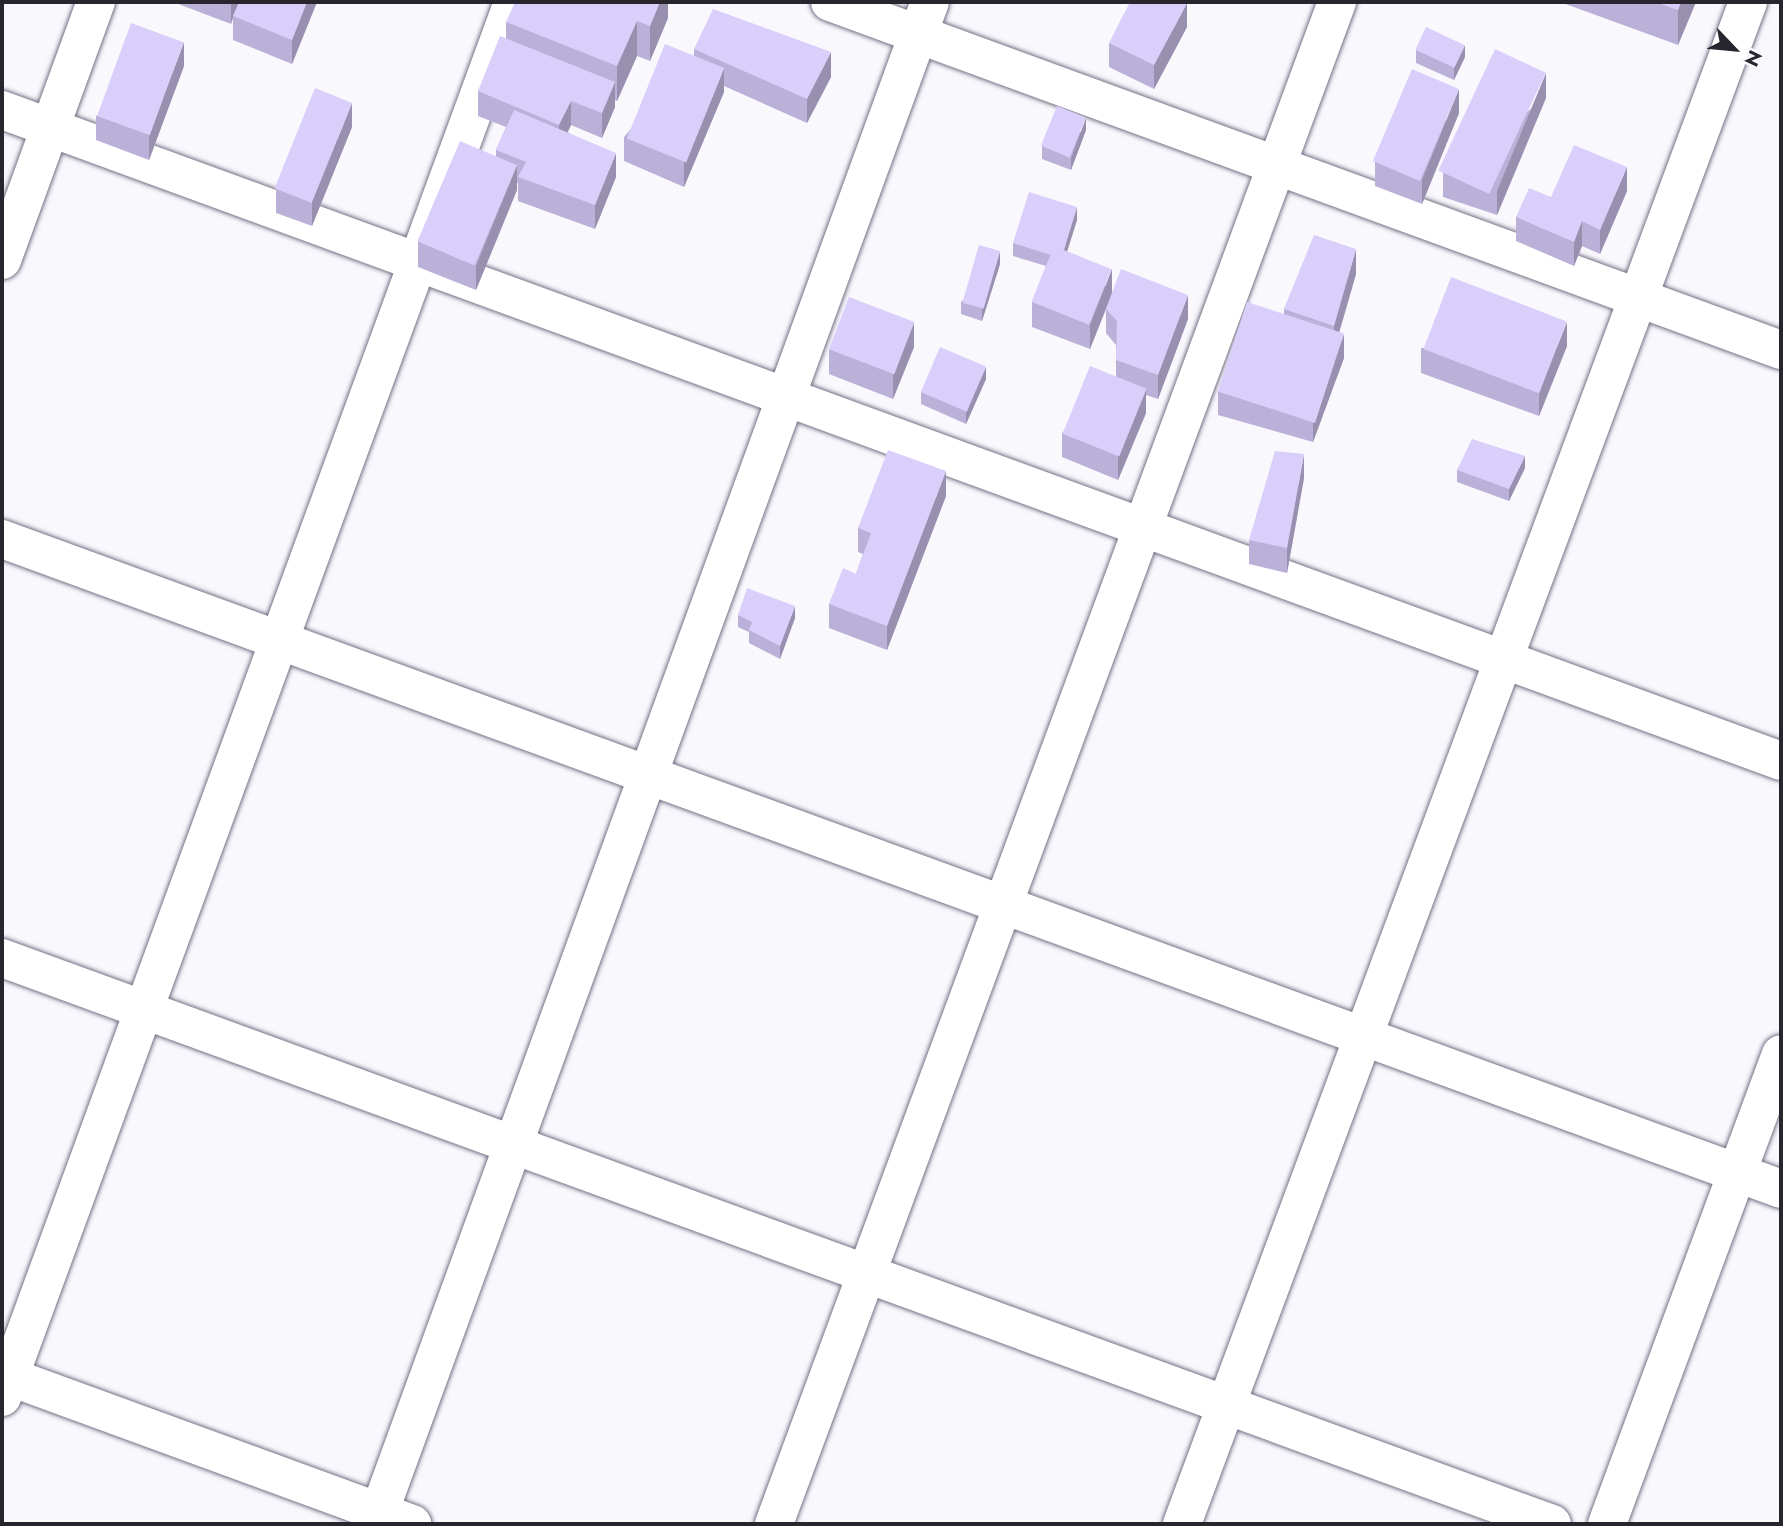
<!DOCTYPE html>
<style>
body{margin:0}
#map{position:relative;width:1783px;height:1526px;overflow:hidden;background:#f9f8fd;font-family:Jost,sans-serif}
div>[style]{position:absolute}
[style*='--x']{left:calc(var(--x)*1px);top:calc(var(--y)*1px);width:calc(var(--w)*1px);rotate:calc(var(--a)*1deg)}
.roads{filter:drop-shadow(0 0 2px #767186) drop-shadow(0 0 2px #767186)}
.street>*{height:38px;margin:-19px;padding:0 19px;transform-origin:19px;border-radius:19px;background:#fff}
.wall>*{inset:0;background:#bbb1d8}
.shaded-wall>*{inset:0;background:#9990b0}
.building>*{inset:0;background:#dacefb;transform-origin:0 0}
span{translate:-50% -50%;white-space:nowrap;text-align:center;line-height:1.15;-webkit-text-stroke:7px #f9f8fd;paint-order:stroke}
.frame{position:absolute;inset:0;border:4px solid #27252e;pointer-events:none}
.north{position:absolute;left:1699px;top:14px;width:70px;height:70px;-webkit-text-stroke:5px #f9f8fd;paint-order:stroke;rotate:116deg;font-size:19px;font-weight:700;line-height:28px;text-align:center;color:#27252e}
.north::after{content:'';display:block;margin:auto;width:24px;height:32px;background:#27252e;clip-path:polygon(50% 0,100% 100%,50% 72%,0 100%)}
</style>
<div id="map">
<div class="roads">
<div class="street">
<div style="--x:830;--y:2;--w:1013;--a:20.1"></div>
<div style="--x:2;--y:110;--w:1894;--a:20.1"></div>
<div style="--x:2;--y:260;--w:275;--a:-70"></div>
<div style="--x:2;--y:539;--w:1894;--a:20.07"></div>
<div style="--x:2;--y:958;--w:1650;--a:20.06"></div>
<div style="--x:2;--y:1374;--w:437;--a:20.1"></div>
<div style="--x:2;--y:1397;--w:1486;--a:-69.88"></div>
<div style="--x:375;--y:1524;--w:1620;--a:-69.97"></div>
<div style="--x:774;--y:1524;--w:1623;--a:-69.7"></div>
<div style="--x:1182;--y:1524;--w:1624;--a:-69.6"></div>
<div style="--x:1607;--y:1524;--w:501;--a:-69.68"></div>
</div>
</div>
<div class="wall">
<div style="clip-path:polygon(173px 2px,317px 2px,292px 64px,233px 40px,233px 19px,231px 24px)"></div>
<div style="clip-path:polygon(668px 2px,668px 18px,650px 61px,637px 56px,617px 101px,615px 100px,615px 107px,602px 138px,571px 125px,568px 132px,616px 177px,595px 229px,518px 201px,518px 183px,517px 183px,517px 190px,476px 290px,418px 267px,418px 242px,496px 156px,496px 150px,506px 127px,478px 116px,478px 91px,506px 38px,506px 22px)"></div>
<div style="clip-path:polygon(1560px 2px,1696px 2px,1678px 45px)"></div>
<div style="clip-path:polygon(1187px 27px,1154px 89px,1109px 67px,1109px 43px)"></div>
<div style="clip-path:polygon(694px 49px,831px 77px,807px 123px,724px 86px,724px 92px,684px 187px,624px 161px,624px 137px,694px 56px)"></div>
<div style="clip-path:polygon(1416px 50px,1465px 57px,1454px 80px,1416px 63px)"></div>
<div style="clip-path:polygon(184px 66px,149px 160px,96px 140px,96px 116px)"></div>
<div style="clip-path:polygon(1546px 98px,1497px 215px,1443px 197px,1443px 173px)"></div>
<div style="clip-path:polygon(1459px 113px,1422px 204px,1375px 186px,1375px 162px)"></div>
<div style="clip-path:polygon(352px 127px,312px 226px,276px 213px,276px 189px)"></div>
<div style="clip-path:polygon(1086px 130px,1071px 170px,1042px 159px,1042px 146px)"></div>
<div style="clip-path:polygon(1627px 191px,1600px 254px,1582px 246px,1574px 266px,1516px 241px,1516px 217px,1551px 197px)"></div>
<div style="clip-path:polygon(1077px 220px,1067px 251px,1112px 292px,1188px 319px,1158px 399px,1146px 395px,1146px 413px,1118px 480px,1062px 457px,1062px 433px,1116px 377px,1116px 345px,1106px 333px,1106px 309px,1109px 302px,1090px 349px,1032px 327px,1032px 302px,1046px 266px,1013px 256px,1013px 243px)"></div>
<div style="clip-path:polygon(1000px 264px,982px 321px,961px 314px,961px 302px)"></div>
<div style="clip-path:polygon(1356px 274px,1339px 333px,1344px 358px,1313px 442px,1218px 415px,1218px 391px,1284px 314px,1284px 309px)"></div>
<div style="clip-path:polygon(1567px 346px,1539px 416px,1421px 373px,1421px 348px)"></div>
<div style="clip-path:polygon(914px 347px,893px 399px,829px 374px,829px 349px)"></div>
<div style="clip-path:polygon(986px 379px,966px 424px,921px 404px,921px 392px)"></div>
<div style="clip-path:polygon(1525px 468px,1509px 501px,1457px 482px,1457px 470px)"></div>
<div style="clip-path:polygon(1304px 478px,1287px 573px,1249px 564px,1249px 540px)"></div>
<div style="clip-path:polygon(946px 496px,887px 650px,829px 628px,829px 604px,856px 574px,863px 554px,858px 552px,858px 528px)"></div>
<div style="clip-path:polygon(738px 615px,795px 618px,780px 659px,749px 643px,749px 632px,738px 627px)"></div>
</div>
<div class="shaded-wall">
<div style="clip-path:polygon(231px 2px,240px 2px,233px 16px,231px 24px)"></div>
<div style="clip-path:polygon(307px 2px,317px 2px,292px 64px,292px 40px)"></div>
<div style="clip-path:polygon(660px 2px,668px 2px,668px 18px,650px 61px,650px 26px)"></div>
<div style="clip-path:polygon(1681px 2px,1696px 2px,1678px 45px,1678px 10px)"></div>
<div style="clip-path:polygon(1187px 3px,1187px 27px,1154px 89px,1154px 65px)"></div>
<div style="clip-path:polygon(637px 21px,637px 56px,617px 101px,617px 66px)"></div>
<div style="clip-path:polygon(184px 42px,184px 66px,149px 160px,149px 136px)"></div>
<div style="clip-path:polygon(1465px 45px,1465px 57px,1454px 80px,1454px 68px)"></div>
<div style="clip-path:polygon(831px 52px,831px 77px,807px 123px,807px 99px)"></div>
<div style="clip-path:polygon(724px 68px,724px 92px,684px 187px,684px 163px)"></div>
<div style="clip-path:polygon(1546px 73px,1546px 98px,1497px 215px,1497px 191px)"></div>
<div style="clip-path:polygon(615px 82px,615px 107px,602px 138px,602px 113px)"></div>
<div style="clip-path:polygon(1459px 89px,1459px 113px,1422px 204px,1422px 180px)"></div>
<div style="clip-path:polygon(571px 101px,571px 125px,559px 149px,559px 125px)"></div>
<div style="clip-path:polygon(352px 103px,352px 127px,312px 226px,312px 202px)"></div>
<div style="clip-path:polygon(1086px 118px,1086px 130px,1071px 170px,1071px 158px)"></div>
<div style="clip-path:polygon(616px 153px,616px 177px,595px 229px,595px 205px)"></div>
<div style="clip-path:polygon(517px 165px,517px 190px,476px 290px,476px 266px)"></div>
<div style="clip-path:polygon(1627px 167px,1627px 191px,1600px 254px,1600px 230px)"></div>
<div style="clip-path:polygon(1077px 207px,1077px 220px,1061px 271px,1061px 258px)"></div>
<div style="clip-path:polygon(1582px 221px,1582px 246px,1574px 266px,1574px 242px)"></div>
<div style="clip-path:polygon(1356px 249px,1356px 274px,1334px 350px,1334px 326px)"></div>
<div style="clip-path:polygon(1000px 251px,1000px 264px,982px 321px,982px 309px)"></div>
<div style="clip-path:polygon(1112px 269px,1112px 293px,1090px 349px,1090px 325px)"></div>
<div style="clip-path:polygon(1188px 295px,1188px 319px,1158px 399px,1158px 375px)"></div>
<div style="clip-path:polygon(914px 322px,914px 347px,893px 399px,893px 375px)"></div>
<div style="clip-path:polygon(1567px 322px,1567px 346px,1539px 416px,1539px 392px)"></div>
<div style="clip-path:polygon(1344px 334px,1344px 358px,1313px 442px,1313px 418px)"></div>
<div style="clip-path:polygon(986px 367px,986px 379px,966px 424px,966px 411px)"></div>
<div style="clip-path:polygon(1146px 389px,1146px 413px,1118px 480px,1118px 456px)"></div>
<div style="clip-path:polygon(1304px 454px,1304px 478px,1287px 573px,1287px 548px)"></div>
<div style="clip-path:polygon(1525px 456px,1525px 468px,1509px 501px,1509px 489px)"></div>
<div style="clip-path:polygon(946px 471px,946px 496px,887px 650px,887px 626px)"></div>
<div style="clip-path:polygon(795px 606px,795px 618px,780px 659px,780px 646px)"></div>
</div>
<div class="building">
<div style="clip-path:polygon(239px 2px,307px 2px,292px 40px,233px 16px)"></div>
<div style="clip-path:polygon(515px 2px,660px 2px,650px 26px,637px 21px,617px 66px,506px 22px)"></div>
<div style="clip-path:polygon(1130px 2px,1187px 3px,1154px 65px,1109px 43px)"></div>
<div style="clip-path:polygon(1655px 2px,1681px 2px,1678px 10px)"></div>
<div style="clip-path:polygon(713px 9px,831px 52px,807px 99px,694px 49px)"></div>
<div style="left:131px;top:23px;width:56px;height:99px;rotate:20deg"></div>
<div style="left:1426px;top:27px;width:43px;height:25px;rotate:25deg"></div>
<div style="clip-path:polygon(500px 36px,615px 82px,602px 113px,571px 101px,559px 125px,478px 91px)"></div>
<div style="left:665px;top:44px;width:64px;height:102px;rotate:22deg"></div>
<div style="left:1495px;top:49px;width:56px;height:134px;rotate:25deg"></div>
<div style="left:1412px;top:69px;width:51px;height:100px;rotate:23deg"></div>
<div style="left:315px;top:88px;width:40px;height:108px;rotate:22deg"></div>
<div style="left:1057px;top:106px;width:31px;height:43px;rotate:22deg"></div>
<div style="clip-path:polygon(514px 110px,616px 153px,595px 205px,518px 177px,526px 162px,496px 150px)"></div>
<div style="left:460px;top:141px;width:62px;height:109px;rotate:23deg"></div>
<div style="clip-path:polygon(1574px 145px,1627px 167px,1600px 230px,1582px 221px,1574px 242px,1516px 217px,1529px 188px,1551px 197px)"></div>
<div style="clip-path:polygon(1029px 192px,1077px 207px,1064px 250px,1054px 246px,1051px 255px,1013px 243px)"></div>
<div style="clip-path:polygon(1314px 235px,1356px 249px,1334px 326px,1284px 309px)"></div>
<div style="left:979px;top:245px;width:22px;height:60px;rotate:16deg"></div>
<div style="left:1054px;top:246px;width:62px;height:60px;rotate:22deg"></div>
<div style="clip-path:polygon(1121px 269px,1188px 295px,1158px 375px,1116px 360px,1117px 321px,1106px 309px)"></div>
<div style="left:1451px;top:277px;width:124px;height:77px;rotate:21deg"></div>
<div style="left:849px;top:297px;width:70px;height:56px;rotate:21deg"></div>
<div style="left:1247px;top:302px;width:102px;height:94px;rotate:18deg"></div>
<div style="left:940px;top:347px;width:50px;height:49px;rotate:23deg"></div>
<div style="left:1090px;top:366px;width:61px;height:73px;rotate:22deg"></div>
<div style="clip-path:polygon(1472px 439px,1525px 456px,1509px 489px,1457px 470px)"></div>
<div style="clip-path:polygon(888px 450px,946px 471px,887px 626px,829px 604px,843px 568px,856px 574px,871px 533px,858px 528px)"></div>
<div style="clip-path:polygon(1275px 451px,1304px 454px,1287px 548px,1249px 540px)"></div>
<div style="clip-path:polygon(747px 588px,795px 606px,780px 646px,749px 630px,752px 622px,738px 615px)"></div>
</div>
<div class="frame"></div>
<div class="north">N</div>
</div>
